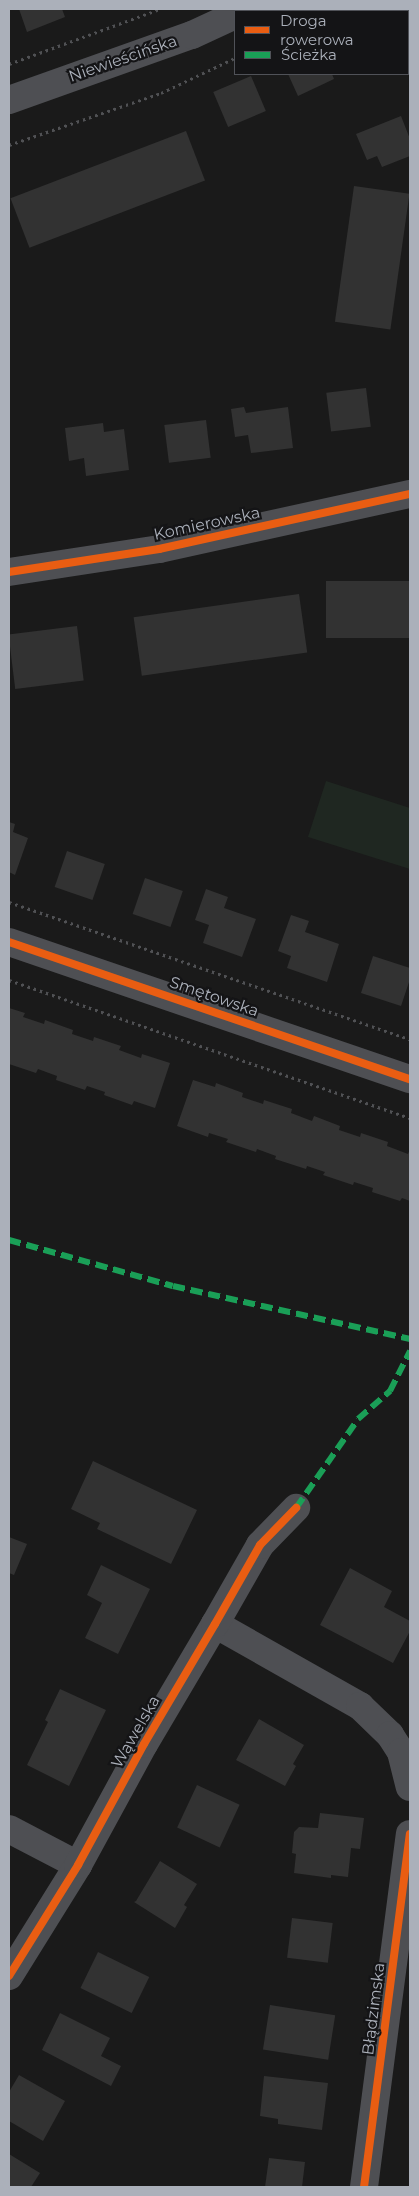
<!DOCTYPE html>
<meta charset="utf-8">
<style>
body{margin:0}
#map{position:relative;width:419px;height:2196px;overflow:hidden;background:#1a1a1a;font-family:Montserrat,sans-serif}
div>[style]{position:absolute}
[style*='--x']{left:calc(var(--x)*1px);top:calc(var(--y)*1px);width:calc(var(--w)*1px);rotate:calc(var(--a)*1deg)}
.green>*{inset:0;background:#1f2721}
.building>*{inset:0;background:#323232;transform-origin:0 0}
.path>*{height:3px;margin-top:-1.5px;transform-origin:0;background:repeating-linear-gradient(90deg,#505154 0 2.5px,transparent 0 6.5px)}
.minor>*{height:28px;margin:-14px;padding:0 14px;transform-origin:14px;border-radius:14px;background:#4e4f53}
.quiet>*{height:6px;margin-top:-3px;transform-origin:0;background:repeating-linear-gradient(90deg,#1a9f57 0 12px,transparent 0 18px)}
.cycleway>*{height:8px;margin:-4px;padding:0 4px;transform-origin:4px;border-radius:4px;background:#e95d12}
span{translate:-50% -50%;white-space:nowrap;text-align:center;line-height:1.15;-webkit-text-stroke:4.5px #141416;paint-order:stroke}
.street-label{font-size:16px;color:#abb0ba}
.frame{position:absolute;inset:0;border:10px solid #abb0ba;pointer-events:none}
.legend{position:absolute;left:234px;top:10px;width:175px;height:65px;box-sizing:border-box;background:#141416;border:1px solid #505258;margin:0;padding:6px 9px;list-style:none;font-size:15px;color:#abb0ba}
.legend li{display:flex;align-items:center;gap:10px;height:25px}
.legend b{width:25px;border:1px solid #505258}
</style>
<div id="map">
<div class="green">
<div style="clip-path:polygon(326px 781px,410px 808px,410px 869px,308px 837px)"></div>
</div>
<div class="building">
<div style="clip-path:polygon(19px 9px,62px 9px,65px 17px,27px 32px)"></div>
<div style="clip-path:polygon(288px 74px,332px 74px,334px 79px,298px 96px)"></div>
<div style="left:251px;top:76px;width:38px;height:41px;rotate:67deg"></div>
<div style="clip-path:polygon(401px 116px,410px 139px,410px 156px,382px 167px,377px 156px,367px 160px,356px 134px)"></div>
<div style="left:186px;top:131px;width:53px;height:188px;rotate:69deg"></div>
<div style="left:354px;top:186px;width:56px;height:137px;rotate:8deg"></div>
<div style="left:366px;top:388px;width:39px;height:40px;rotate:83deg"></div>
<div style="clip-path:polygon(244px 407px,246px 413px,288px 407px,293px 448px,251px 453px,248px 435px,235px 437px,231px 409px)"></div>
<div style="left:206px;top:420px;width:38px;height:42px;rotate:83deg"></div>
<div style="clip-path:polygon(103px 423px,104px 432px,124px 429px,129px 470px,86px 476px,84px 458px,69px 461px,65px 428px)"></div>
<div style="left:410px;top:581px;width:57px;height:84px;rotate:90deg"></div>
<div style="left:299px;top:594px;width:59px;height:167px;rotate:82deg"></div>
<div style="left:77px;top:626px;width:55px;height:69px;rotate:83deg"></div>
<div style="clip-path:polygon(9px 822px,15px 824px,13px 832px,28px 838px,15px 875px,9px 872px)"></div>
<div style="left:67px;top:851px;width:40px;height:38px;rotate:19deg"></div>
<div style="left:145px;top:878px;width:40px;height:38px;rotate:19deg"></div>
<div style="clip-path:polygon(206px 889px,228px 897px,224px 908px,256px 919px,242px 957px,203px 943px,209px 925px,195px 920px)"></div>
<div style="clip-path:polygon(291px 915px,309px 921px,305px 932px,339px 944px,327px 982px,287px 968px,291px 956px,278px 951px)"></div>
<div style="clip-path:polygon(373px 956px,410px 968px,410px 979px,401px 1006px,361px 993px)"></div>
<div style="clip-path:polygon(9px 1008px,25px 1013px,23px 1017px,44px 1024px,45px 1020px,73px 1030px,72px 1034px,93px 1041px,94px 1037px,121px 1046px,119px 1050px,141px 1058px,142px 1054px,170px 1063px,155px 1108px,134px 1101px,132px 1105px,104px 1095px,105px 1092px,87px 1086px,85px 1090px,56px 1080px,57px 1076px,38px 1069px,36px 1073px,9px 1064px)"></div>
<div style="clip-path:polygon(193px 1080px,215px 1087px,216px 1083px,243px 1093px,242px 1097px,263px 1104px,264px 1100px,292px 1109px,291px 1113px,312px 1121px,314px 1116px,340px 1126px,339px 1130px,360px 1137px,361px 1133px,388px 1142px,387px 1146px,408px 1154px,410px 1149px,410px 1201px,402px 1198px,400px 1201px,372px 1192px,373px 1188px,354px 1182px,353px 1185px,323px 1175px,325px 1172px,307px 1166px,306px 1169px,275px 1159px,276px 1156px,257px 1149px,256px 1152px,226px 1142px,228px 1139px,209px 1133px,208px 1137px,177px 1126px)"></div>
<div style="clip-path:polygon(93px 1461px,197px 1510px,171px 1564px,97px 1529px,100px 1523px,71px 1509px)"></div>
<div style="clip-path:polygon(9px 1537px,27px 1544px,14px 1575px,9px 1573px)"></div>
<div style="clip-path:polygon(101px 1565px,150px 1589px,118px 1654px,85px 1638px,102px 1603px,87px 1595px)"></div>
<div style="clip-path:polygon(350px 1568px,392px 1591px,384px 1607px,410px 1621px,410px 1631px,393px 1663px,320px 1625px)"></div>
<div style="clip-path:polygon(60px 1689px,106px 1710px,69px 1786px,27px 1765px,48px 1722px,45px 1720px)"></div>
<div style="clip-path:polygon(259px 1719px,304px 1745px,293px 1764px,296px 1766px,285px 1786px,236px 1760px)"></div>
<div style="left:197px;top:1785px;width:47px;height:47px;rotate:25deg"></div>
<div style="clip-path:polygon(320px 1813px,364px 1818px,360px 1849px,351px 1848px,348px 1877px,331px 1875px,331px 1878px,294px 1873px,296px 1854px,292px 1853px,294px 1832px,299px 1827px,318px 1828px)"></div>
<div style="clip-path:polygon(160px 1861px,197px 1884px,184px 1905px,187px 1907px,175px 1928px,134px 1902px,136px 1901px)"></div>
<div style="left:292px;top:1918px;width:41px;height:40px;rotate:7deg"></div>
<div style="left:98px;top:1952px;width:57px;height:40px;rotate:26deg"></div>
<div style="left:270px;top:2005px;width:66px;height:45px;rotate:9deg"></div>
<div style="clip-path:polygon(60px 2013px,110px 2038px,101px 2056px,121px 2066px,111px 2086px,42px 2050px)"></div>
<div style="clip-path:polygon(19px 2075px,65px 2101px,43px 2141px,9px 2121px,9px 2092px)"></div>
<div style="clip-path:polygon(264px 2076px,328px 2083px,322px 2130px,278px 2124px,278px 2119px,260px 2116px)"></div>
<div style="clip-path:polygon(9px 2154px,40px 2173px,31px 2187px,9px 2187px)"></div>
<div style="clip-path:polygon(269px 2158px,305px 2162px,302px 2187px,265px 2187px)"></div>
</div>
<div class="path">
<div style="--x:309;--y:11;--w:4;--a:-34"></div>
<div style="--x:9;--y:64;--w:161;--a:-20"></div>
<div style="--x:9;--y:145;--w:161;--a:-18.9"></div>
<div style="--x:161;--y:93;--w:82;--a:-25.3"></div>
<div style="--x:9;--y:902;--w:424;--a:18.9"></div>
<div style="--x:9;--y:980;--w:424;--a:19"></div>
</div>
<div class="minor">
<div style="--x:408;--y:23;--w:4;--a:56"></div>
<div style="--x:9;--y:100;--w:194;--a:-19.6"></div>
<div style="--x:192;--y:35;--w:47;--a:-24.9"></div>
<div style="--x:9;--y:572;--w:152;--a:-8.7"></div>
<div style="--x:159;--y:549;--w:257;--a:-12.4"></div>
<div style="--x:9;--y:942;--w:424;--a:18.9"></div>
<div style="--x:215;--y:1624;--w:167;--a:29.5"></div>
<div style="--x:360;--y:1706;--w:42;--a:44"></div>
<div style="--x:390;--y:1735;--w:20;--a:57"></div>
<div style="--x:401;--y:1752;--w:36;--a:76"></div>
<div style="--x:9;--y:1829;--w:78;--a:27.6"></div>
<div style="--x:9;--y:1976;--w:131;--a:-58.1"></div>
<div style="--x:78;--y:1865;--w:138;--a:-61.4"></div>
<div style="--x:144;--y:1744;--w:139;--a:-59.4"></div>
<div style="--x:215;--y:1624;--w:91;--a:-60.3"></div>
<div style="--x:260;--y:1545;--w:52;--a:-45.8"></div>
<div style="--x:364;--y:2187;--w:356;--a:-82.6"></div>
</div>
<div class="quiet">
<div style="--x:9;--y:1240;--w:170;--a:15.7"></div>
<div style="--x:173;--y:1286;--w:243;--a:12.6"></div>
<div style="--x:296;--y:1508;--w:108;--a:-55.1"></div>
<div style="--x:358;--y:1419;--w:43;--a:-41.2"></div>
<div style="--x:390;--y:1391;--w:45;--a:-63.4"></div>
</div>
<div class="cycleway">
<div style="--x:9;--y:572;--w:152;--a:-8.7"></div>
<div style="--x:159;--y:549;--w:257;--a:-12.4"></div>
<div style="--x:9;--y:942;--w:424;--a:18.9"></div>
<div style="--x:9;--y:1976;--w:131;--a:-58.1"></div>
<div style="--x:78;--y:1865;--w:138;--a:-61.4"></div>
<div style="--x:144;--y:1744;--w:139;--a:-59.4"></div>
<div style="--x:215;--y:1624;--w:91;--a:-60.3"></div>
<div style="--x:260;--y:1545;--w:52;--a:-45.8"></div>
<div style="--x:364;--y:2187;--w:356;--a:-82.6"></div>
</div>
<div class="street-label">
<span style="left:123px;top:59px;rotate:-19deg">Niewieścińska</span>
<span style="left:207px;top:524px;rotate:-12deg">Komierowska</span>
<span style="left:214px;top:997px;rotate:19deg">Smętowska</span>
<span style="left:136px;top:1732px;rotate:-60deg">Wąwelska</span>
<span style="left:374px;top:2009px;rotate:-83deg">Błądzimska</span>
</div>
<div class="frame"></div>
<ul class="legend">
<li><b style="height:6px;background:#e95d12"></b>Droga rowerowa</li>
<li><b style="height:6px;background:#1a9f57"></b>Ścieżka</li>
</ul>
</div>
